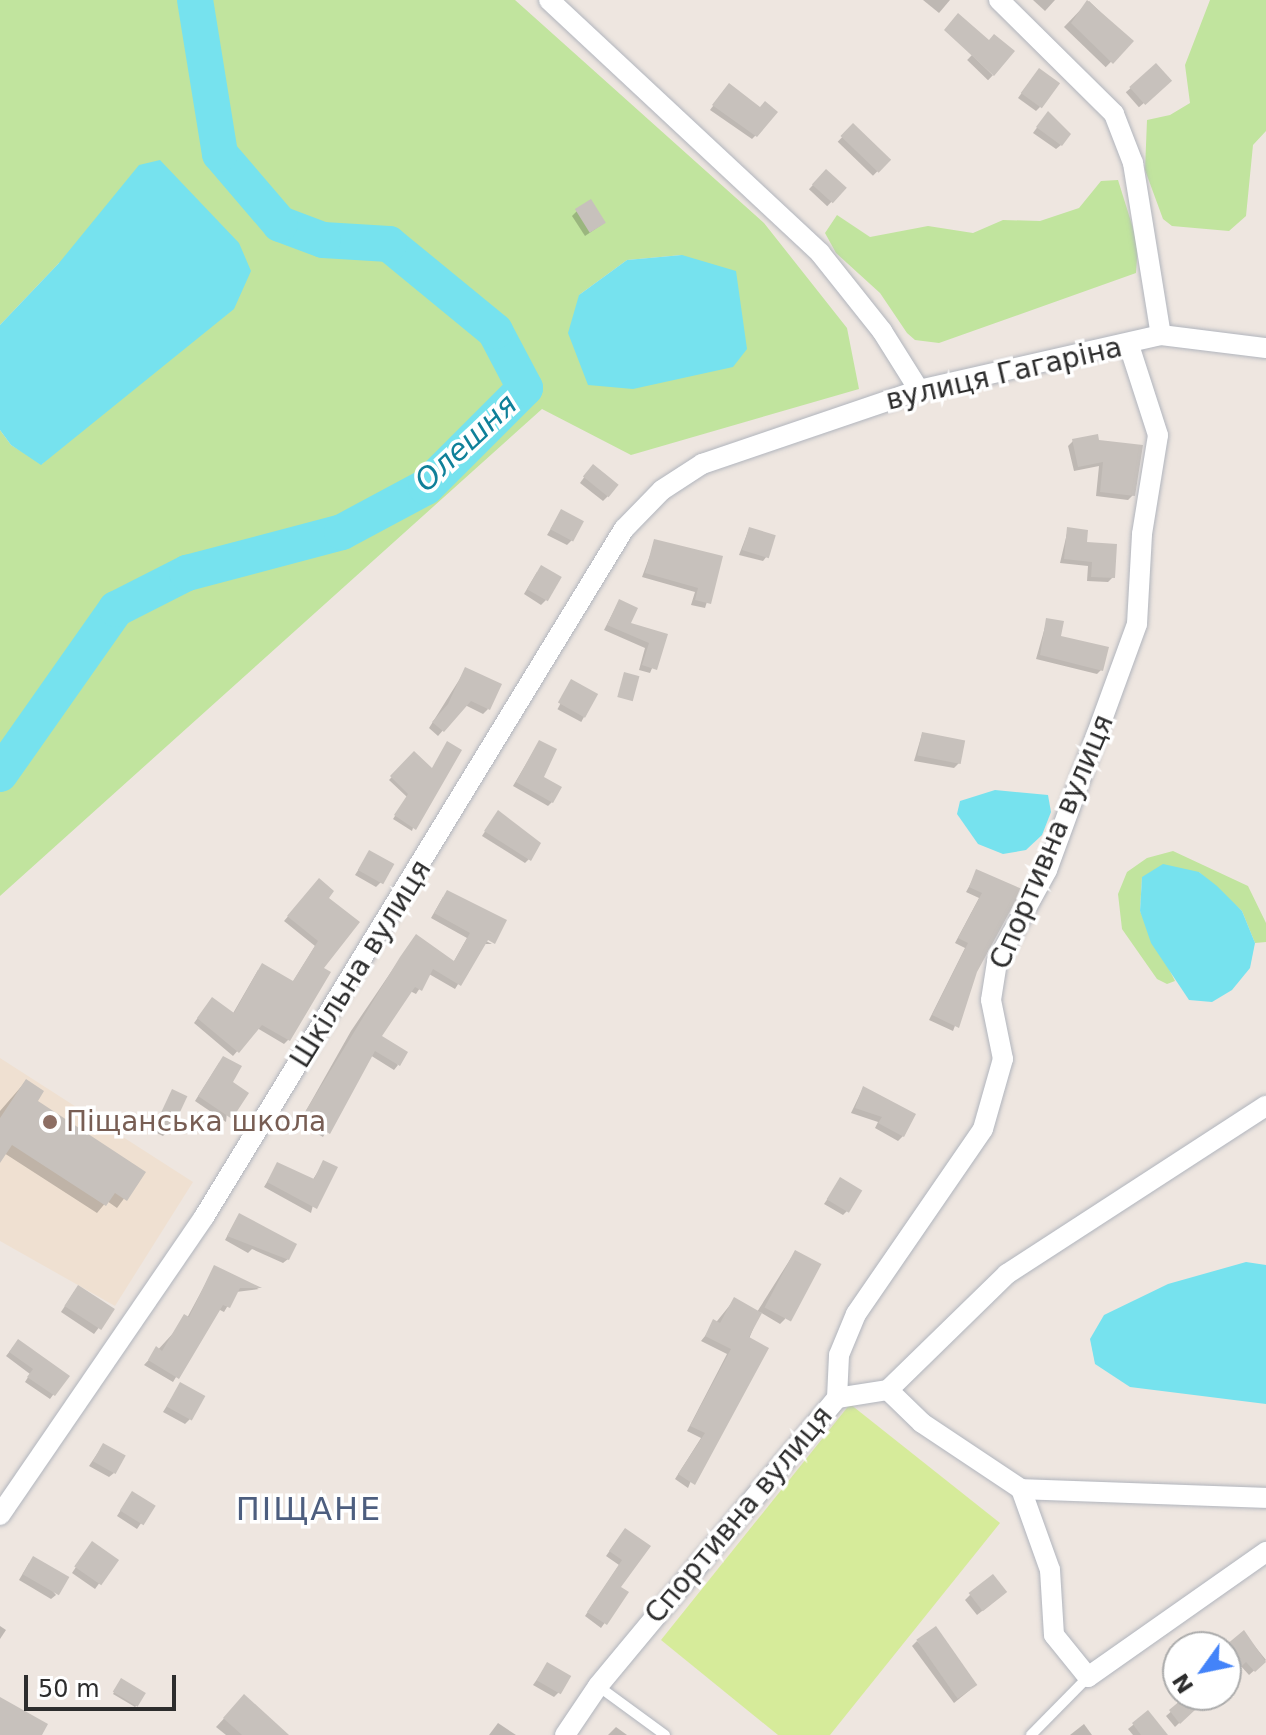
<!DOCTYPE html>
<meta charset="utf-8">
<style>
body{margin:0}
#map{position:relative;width:1266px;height:1735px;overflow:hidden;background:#eee6e0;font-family:"DejaVu Sans",sans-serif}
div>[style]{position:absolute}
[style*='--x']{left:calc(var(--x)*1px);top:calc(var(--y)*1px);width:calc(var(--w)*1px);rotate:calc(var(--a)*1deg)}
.education>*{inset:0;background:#efe0d1}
.green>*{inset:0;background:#c1e49e}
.pitch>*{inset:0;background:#d6eb9a}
.water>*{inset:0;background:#76e2ee}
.shadow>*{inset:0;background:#0003;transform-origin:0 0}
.river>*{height:36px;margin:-18px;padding:0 18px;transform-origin:18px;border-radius:18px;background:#76e2ee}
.building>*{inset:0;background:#c7c1bc;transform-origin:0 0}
.roads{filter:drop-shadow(0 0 2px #b1b5bd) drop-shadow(0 0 2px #b1b5bd)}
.lane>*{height:10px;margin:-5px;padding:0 5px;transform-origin:5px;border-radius:5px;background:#fff}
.street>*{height:20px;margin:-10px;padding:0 10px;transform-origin:10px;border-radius:10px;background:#fff}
.dots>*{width:22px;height:22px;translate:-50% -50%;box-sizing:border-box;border:4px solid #fff;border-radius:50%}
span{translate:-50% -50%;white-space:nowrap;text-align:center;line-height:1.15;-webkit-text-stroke:7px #fff;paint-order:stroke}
.street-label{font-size:28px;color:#2d2d2d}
.education-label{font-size:28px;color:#785e54}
.left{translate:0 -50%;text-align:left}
.water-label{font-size:30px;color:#0f8099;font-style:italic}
.quarter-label{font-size:32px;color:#4d5e7f;letter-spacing:2px}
.north{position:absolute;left:1162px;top:1631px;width:80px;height:80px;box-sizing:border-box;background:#fff;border:2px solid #ababab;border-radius:50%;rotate:237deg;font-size:22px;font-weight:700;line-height:32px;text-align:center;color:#2d2d2d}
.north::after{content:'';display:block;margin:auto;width:28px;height:36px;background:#4383f9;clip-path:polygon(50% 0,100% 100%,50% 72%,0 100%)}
.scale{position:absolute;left:24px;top:1675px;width:152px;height:36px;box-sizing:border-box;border:4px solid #2d2d2d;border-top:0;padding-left:10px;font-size:24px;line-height:28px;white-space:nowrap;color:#2d2d2d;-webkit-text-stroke:6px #fff;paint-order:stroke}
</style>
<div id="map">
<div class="education">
<div style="clip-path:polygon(0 1058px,193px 1182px,115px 1306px,0 1241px)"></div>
</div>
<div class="green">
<div style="clip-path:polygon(evenodd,0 0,515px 0,764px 223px,847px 328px,859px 389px,631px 455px,542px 409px,0 896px,0 430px,11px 445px,42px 464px,78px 431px,59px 263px,0 325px,0 0,682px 255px,579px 295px,627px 260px,682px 255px)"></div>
<div style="clip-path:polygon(1210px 0,1266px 0,1266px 131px,1253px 145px,1246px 216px,1229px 231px,1172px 226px,1163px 219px,1145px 170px,1147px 120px,1170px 115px,1190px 103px,1185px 65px)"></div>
<div style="clip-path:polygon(1118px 180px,1138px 244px,1136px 273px,939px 343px,915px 340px,907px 333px,880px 293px,836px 253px,825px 233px,837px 215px,870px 237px,928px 226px,973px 233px,1003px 220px,1040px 221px,1079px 208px,1101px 181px)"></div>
<div style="clip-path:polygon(1173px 851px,1248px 886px,1266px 923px,1266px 942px,1255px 943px,1242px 911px,1199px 872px,1142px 877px,1140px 911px,1175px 981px,1167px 984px,1157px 979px,1122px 929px,1118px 894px,1127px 872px,1147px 858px)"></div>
</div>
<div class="pitch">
<div style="clip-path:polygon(850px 1404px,1000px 1523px,830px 1735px,778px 1735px,661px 1640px)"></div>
</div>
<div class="water">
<div style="clip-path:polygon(160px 160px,239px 243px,251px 271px,234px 309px,41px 465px,11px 445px,0 430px,0 325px,59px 263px,139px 165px)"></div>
<div style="clip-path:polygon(682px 255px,736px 271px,747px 349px,733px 367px,633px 389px,588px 385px,568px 333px,579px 295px,627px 260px)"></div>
<div style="clip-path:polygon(995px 790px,1048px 795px,1051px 812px,1042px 835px,1026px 850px,1003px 854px,978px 844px,957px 814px,960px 801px)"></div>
<div style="clip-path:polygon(1163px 864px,1199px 872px,1217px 886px,1242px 911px,1255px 943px,1250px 968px,1232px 990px,1212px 1002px,1189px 1000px,1151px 943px,1140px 911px,1142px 877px)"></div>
<div style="clip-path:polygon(1246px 1262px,1266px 1265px,1266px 1404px,1130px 1387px,1095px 1364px,1090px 1339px,1104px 1315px,1168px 1284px)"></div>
</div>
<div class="shadow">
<div style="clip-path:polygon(923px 0,950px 0,939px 13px)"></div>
<div style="clip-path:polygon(1033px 0,1055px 0,1045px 11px)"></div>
<div style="left:1089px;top:1px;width:58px;height:36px;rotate:44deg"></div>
<div style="left:972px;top:55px;width:29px;height:7px;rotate:44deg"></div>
<div style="left:1156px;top:66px;width:20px;height:40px;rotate:49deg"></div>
<div style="clip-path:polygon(1034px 76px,1040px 107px,1036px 111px,1018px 98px)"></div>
<div style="clip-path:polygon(726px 89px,756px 135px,752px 139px,710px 110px)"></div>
<div style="clip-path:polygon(1044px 118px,1061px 145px,1056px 149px,1033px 133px)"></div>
<div style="left:853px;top:126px;width:49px;height:22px;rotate:44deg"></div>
<div style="left:826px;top:171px;width:25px;height:25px;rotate:43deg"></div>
<div style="clip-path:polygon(577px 211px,604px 223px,585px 236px,572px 216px)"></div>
<div style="clip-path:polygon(1073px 441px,1098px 442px,1133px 495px,1128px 500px,1096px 496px,1099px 466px,1074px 471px,1068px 446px)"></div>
<div style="clip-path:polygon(588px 472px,608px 496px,603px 501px,580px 483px)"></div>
<div style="clip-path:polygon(561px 512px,572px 540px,567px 545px,547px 535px)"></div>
<div style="clip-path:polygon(749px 529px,767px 556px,763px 561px,739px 555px)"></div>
<div style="clip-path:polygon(1068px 529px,1113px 577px,1108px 582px,1087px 581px,1088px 566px,1060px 563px)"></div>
<div style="clip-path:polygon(655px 542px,721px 558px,705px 608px,691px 605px,695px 592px,642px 577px)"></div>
<div style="clip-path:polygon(537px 572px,546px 600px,541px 605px,524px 594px)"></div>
<div style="clip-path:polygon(619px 601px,628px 624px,666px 635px,650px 673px,639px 670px,645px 648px,604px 630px)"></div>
<div style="clip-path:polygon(1047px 620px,1059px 637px,1101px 670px,1097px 674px,1036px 659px)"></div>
<div style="clip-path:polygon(466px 669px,488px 709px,483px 714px,465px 705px,438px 736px,429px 728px)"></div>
<div style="left:572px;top:682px;width:27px;height:31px;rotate:28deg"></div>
<div style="clip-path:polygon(922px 734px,959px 763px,954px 768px,914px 761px)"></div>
<div style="clip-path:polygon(539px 742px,541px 777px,552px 802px,548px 806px,513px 786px)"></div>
<div style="clip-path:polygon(414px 754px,431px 770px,412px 831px,393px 819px,407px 797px,389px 780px)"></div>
<div style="clip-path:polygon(495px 816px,529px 859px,525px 863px,482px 836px)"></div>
<div style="clip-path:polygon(369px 853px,381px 882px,376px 887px,355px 875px)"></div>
<div style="clip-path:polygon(977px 872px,1019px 890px,976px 971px,953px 1031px,929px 1020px,965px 948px,955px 943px,979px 898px,966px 892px)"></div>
<div style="clip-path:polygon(315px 885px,326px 898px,321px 969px,288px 1040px,284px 1044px,257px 1028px,233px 1056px,194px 1023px,208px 1004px,232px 1015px,258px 970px,292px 983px,315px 946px,284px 921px)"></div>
<div style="clip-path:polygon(443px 897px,478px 937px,492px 944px,483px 944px,455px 989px,429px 974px,416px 994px,410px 991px,379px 1037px,398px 1065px,394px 1070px,370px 1055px,323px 1137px,299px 1123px,351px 1031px,412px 941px,453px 963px,467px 938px,431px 918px)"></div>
<div style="clip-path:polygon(219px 1063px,230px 1083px,226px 1122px,195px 1101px)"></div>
<div style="clip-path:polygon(26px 1081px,35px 1101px,143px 1173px,117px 1208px,107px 1201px,97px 1213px,4px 1153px,0 1159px,0 1111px)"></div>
<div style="clip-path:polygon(863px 1088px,903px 1136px,898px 1141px,875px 1128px,878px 1122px,851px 1113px)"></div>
<div style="clip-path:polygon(173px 1092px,168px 1131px,163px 1136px,152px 1131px)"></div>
<div style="clip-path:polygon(324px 1162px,311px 1213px,264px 1187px,278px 1164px,312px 1181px)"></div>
<div style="clip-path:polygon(841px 1179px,848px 1210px,843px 1215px,824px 1204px)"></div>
<div style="clip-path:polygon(236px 1220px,288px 1259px,283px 1263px,252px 1249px,248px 1253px,225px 1240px)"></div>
<div style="clip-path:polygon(791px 1258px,785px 1319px,780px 1324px,760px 1312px,688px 1488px,675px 1479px,701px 1438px,687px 1431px,727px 1354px,701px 1341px,730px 1305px,757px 1312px)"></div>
<div style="clip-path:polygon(214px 1268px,259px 1289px,236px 1292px,224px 1312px,218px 1309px,173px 1382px,144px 1365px,187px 1318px)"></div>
<div style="clip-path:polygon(74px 1292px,112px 1310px,94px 1334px,61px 1312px)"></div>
<div style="clip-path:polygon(14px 1346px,67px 1376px,50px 1399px,25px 1382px,30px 1374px,6px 1356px)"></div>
<div style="clip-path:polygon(180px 1385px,190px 1419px,185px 1424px,163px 1412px)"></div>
<div style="clip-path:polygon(103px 1445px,114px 1473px,109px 1477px,89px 1466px)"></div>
<div style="clip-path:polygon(128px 1499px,153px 1506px,137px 1529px,117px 1516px)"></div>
<div style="clip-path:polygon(621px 1535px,648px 1546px,618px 1588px,626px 1593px,601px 1628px,585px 1616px,619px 1565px,606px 1556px)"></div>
<div style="clip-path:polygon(88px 1549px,116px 1560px,95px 1589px,72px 1573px)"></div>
<div style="clip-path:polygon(29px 1563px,56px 1595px,51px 1599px,19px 1580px)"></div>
<div style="clip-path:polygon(970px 1595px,1000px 1597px,977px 1615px,965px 1600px)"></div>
<div style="clip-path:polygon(0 1626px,6px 1630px,0 1639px)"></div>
<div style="clip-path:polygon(1244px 1633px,1266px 1660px,1249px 1675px,1240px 1665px,1226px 1678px,1226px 1648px)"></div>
<div style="clip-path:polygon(917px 1641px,970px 1690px,954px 1703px,912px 1646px)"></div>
<div style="clip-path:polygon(548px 1664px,559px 1692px,554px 1697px,533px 1685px)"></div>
<div style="clip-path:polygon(120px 1683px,137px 1705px,135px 1707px,113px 1694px)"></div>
<div style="clip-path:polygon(1190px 1695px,1208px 1695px,1175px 1727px,1166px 1716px)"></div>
<div style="clip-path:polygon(244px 1697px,286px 1735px,226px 1735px,216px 1727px)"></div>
<div style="clip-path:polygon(1148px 1713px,1156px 1735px,1133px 1735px,1128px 1729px)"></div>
<div style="clip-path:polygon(498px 1723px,516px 1735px,489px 1735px)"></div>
<div style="clip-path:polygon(1084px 1724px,1092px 1735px,1070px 1735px)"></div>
<div style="clip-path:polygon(616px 1727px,627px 1735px,608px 1735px)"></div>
</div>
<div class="river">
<div style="--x:0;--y:774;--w:202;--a:-54.9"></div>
<div style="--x:116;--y:609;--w:80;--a:-26.9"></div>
<div style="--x:187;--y:573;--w:160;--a:-14.8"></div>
<div style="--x:342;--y:532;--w:95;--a:-28.2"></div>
<div style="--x:426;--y:487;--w:140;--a:-45"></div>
<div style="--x:525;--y:388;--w:64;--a:-117.8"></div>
<div style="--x:495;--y:331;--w:137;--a:-140.6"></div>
<div style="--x:389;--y:244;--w:66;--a:-176.5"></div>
<div style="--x:323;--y:240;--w:46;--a:-159.6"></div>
<div style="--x:280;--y:224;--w:92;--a:-130.6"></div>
<div style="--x:220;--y:154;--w:156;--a:-99.2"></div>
</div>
<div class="building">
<div style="clip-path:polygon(1087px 0,1134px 41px,1113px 64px,1071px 23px)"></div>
<div style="clip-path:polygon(958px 13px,989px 40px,994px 34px,1015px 51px,994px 76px,944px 30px)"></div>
<div style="left:1156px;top:63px;width:24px;height:36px;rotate:48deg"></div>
<div style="left:1039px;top:68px;width:26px;height:31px;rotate:36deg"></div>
<div style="clip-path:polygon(729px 83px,760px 107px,765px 101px,778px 112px,757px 137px,712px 105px)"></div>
<div style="clip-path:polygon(1048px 111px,1071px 134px,1062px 146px,1036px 127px)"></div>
<div style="left:853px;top:123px;width:53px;height:18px;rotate:44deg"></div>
<div style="left:826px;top:169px;width:28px;height:21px;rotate:42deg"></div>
<div style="left:591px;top:199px;width:28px;height:19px;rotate:58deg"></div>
<div style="clip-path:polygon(1098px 434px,1099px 440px,1143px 445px,1135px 496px,1100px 492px,1103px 462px,1078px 467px,1072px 439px)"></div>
<div style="left:593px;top:464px;width:33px;height:16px;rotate:39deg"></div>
<div style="left:561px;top:509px;width:26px;height:23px;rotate:28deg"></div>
<div style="left:749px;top:527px;width:28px;height:24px;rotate:17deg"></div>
<div style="clip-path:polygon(1067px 527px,1088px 530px,1087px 542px,1117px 544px,1115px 578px,1091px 577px,1092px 562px,1064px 559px)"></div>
<div style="clip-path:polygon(654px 539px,723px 556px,711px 604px,695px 600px,698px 588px,645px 573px)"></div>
<div style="left:541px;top:565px;width:24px;height:28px;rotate:30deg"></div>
<div style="clip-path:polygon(619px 599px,638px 608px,631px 623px,668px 634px,657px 670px,642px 665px,649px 643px,607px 625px)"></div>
<div style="clip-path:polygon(1046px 618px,1064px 621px,1061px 636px,1109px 647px,1103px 671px,1040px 655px)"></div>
<div style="clip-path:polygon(465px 667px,502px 684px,490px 710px,471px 701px,444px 732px,432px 722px,448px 704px)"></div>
<div style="left:624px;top:672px;width:16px;height:26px;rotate:15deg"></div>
<div style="left:571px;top:679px;width:31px;height:27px;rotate:29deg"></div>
<div style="left:922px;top:732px;width:44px;height:24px;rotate:11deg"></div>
<div style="clip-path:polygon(539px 740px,557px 749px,544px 777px,562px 787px,553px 803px,516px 782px)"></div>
<div style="clip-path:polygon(447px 741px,462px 750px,416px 830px,394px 815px,408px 794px,390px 776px,414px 751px,432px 768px)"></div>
<div style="clip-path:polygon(498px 810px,541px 843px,531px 861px,484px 831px)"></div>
<div style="left:369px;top:850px;width:29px;height:23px;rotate:29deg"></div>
<div style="clip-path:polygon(976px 869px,1022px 889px,977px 972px,959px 1028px,932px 1015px,968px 943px,958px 938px,982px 893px,969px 887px)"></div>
<div style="clip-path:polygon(319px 878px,334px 891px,329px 898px,360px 922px,324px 968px,331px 972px,290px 1041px,262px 1025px,239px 1053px,197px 1018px,212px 997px,234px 1013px,262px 963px,293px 981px,318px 941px,287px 916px)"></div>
<div style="clip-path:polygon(447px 890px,507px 920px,495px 944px,488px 940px,461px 986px,433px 969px,422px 991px,415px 987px,382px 1036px,408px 1052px,400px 1066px,375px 1051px,330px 1134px,302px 1117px,400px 957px,416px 934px,454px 961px,470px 933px,434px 913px)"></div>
<div style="clip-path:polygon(223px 1056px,242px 1066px,233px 1082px,249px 1093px,232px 1119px,198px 1096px)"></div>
<div style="clip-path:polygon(26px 1079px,44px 1091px,38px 1101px,146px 1172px,127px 1201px,115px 1193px,106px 1206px,12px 1145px,0 1163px,0 1118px)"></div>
<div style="clip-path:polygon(863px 1086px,916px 1114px,904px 1137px,878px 1123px,882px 1117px,855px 1108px)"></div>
<div style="left:172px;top:1089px;width:17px;height:41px;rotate:25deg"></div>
<div style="clip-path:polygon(323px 1160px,338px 1167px,317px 1209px,267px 1182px,277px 1162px,314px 1179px)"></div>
<div style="left:840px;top:1177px;width:26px;height:26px;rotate:31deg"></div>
<div style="clip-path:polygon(239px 1213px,297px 1244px,289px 1260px,227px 1236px)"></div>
<div style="left:795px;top:1250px;width:30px;height:65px;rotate:28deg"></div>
<div style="clip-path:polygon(214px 1265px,262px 1288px,240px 1288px,230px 1308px,223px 1305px,179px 1379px,148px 1360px,156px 1346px,162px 1351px,184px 1314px,189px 1317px)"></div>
<div style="left:78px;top:1285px;width:44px;height:25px;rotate:33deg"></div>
<div style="clip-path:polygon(734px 1297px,762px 1313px,749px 1337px,769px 1348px,695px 1485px,678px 1474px,705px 1433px,690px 1426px,731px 1349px,705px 1336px,713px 1319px,720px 1323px)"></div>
<div style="clip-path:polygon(18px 1339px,70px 1376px,55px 1396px,27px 1377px,33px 1369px,9px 1352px)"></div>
<div style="left:180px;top:1382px;width:29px;height:28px;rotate:29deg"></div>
<div style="left:103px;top:1443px;width:26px;height:21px;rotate:29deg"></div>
<div style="left:132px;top:1491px;width:28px;height:23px;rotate:32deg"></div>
<div style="clip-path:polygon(625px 1528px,651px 1546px,621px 1587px,629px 1592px,607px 1625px,587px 1612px,622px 1560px,609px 1551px)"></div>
<div style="left:92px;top:1541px;width:33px;height:31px;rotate:35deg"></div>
<div style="left:33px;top:1556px;width:42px;height:21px;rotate:30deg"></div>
<div style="left:993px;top:1574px;width:23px;height:31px;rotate:52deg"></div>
<div style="left:936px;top:1626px;width:72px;height:24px;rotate:55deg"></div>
<div style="clip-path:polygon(1244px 1630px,1266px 1662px,1255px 1672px,1246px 1662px,1226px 1681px,1226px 1645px)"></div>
<div style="left:547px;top:1662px;width:28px;height:21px;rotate:30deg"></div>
<div style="left:121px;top:1678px;width:29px;height:16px;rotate:31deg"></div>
<div style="clip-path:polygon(244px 1694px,289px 1735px,242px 1735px,223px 1718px)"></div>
<div style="clip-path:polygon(1187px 1695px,1211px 1695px,1180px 1724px,1169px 1710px)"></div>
<div style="clip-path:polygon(0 1697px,48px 1724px,42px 1735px,0 1735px)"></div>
<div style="clip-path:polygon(1148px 1710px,1168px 1735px,1141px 1735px,1132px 1723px)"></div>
</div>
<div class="roads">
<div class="lane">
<div style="--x:598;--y:1686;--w:83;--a:36.2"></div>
<div style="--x:1031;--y:1735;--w:81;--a:-45.5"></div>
</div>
<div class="street">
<div style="--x:549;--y:0;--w:371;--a:43"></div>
<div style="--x:820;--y:253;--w:100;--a:51.5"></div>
<div style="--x:882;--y:331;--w:70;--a:57.9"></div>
<div style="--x:999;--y:0;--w:162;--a:44.7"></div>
<div style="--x:1114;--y:114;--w:53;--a:68.8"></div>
<div style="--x:1133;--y:163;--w:174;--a:80.8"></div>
<div style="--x:888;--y:1390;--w:47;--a:44.1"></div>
<div style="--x:922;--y:1423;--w:119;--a:33.7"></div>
<div style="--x:1021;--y:1489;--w:245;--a:2.1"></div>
<div style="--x:837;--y:1398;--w:52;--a:-8.9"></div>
<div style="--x:888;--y:1390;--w:166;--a:-44.3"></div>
<div style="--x:1007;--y:1274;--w:309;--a:-33"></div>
<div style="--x:1021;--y:1489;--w:86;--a:70.3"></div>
<div style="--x:1050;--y:1570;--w:65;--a:86.5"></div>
<div style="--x:1054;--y:1635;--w:54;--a:51"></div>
<div style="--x:1088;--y:1677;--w:218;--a:-35.1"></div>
<div style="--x:0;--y:1515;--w:361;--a:-55.6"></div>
<div style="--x:204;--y:1217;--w:806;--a:-58.6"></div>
<div style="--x:624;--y:529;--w:54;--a:-45.7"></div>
<div style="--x:662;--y:490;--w:48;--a:-33"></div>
<div style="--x:702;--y:464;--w:229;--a:-18.8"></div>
<div style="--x:919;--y:390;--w:248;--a:-12.8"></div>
<div style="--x:1161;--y:335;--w:106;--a:7.1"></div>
<div style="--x:565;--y:1735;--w:59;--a:-56"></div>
<div style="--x:598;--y:1686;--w:374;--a:-50.3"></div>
<div style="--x:837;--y:1398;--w:43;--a:-87.3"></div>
<div style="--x:839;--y:1355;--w:44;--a:-67.5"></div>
<div style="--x:856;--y:1314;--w:224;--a:-55.5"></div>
<div style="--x:983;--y:1129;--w:73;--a:-74.1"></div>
<div style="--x:1003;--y:1059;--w:60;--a:-101.5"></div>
<div style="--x:991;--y:1000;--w:39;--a:-81"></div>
<div style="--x:997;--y:961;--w:104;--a:-61.2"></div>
<div style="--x:1047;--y:870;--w:262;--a:-69.9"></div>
<div style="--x:1137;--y:624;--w:90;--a:-86.8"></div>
<div style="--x:1142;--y:534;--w:100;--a:-80.8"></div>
<div style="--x:1158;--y:435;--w:95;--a:-107.9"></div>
</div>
</div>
<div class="dots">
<div style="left:50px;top:1122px;background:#8d6e63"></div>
</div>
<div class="street-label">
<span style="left:1004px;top:374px;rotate:-13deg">вулиця Гагаріна</span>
<span style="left:1052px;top:842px;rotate:-67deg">Спортивна вулиця</span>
<span style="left:361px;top:964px;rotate:-58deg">Шкільна вулиця</span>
<span style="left:739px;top:1515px;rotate:-50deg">Спортивна вулиця</span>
</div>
<div class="education-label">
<span class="left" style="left:66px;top:1122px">Піщанська школа</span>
</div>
<div class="water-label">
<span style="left:466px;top:443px;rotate:-43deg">Олешня</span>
</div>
<div class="quarter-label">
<span style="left:309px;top:1509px">ПІЩАНЕ</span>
</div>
<div class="north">N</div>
<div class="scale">50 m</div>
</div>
